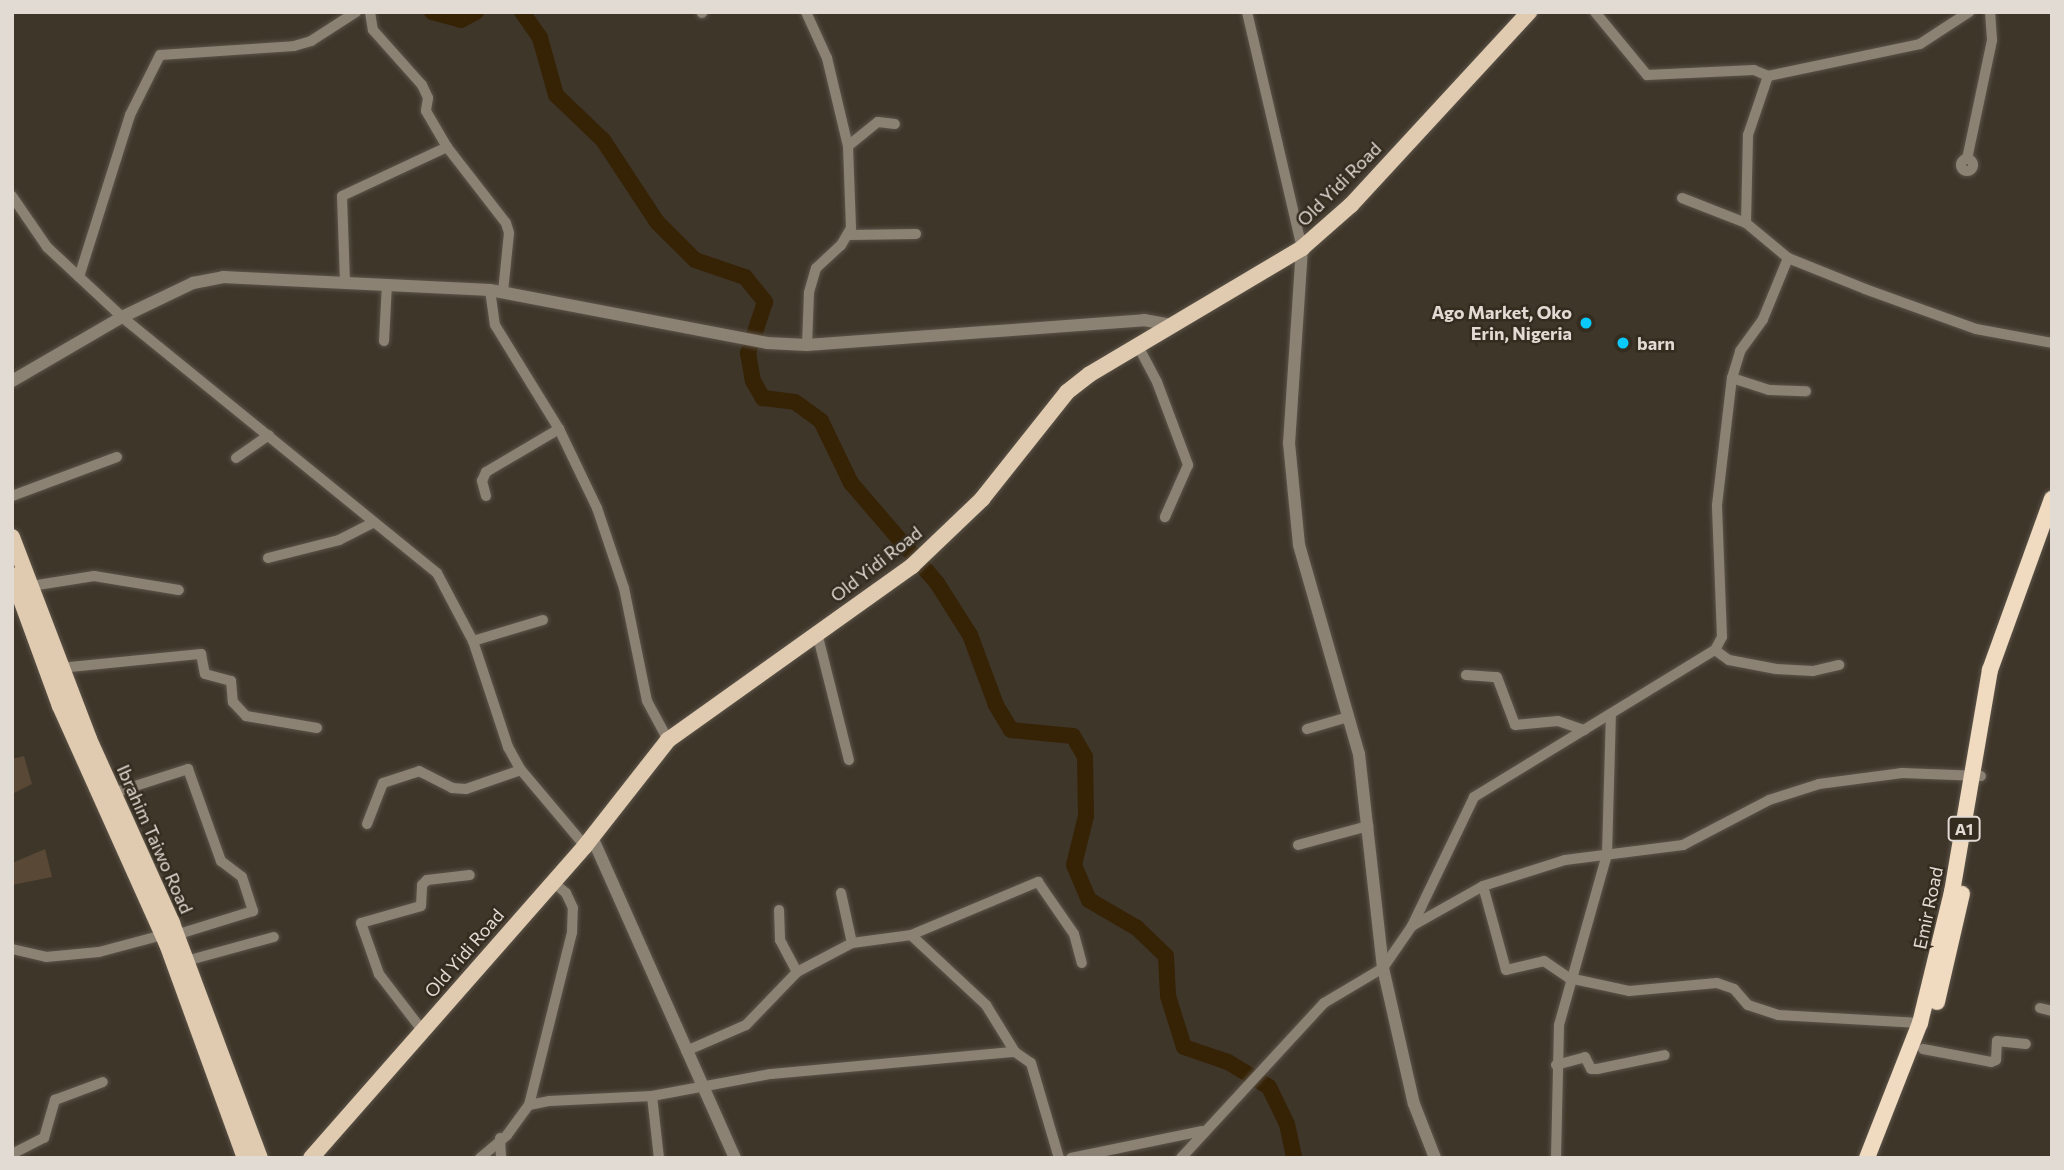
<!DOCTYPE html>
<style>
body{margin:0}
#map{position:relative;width:2064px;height:1170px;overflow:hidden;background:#3f362a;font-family:Commissioner,sans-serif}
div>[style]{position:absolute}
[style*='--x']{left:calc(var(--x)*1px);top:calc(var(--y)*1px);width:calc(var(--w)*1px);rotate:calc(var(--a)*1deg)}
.green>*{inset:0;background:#584835}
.river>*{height:16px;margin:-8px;padding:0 8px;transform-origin:8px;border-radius:8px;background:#362205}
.roads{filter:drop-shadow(0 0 2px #5c5449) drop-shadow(0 0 2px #5c5449)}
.minor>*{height:10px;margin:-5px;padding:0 5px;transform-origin:5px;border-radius:5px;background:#8c8274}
.minor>.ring{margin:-5px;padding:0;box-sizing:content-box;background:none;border:10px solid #8c8274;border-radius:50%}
.tertiary>*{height:12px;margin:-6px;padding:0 6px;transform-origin:6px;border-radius:6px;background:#8c8274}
.primary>*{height:16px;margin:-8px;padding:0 8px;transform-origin:8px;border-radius:8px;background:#e1cbb0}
.trunk>*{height:16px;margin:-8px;padding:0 8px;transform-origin:8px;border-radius:8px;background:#f0dac0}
.dots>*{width:19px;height:19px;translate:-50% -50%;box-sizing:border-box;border:4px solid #352c20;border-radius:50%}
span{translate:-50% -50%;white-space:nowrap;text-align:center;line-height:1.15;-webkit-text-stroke:5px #352c20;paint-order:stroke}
.shield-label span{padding:2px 5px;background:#352c20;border:2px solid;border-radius:5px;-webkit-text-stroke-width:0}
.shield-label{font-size:16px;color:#e1dbd4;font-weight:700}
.street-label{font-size:18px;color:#e1dbd4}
.poi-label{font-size:18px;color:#e1dbd4;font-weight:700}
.right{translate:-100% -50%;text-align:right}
.left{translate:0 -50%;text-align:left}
.frame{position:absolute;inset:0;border:14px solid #e1dbd4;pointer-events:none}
</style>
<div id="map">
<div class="green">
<div style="clip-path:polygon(24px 756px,32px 784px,12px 794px,12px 759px)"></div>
<div style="clip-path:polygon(45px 849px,52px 877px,12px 885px,12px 863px)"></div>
</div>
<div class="river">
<div style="--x:432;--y:12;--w:30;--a:15"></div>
<div style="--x:461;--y:20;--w:17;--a:-28"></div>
<div style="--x:522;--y:12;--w:32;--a:55"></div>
<div style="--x:540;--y:38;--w:59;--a:74.3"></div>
<div style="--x:556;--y:95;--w:65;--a:43.8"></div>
<div style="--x:603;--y:140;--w:98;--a:56.6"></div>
<div style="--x:657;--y:222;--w:54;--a:45"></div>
<div style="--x:695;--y:260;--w:53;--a:18.8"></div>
<div style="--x:745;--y:277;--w:32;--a:51"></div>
<div style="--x:765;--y:302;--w:54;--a:108.4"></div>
<div style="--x:748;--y:353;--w:28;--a:80"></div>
<div style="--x:753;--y:381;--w:20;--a:60"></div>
<div style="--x:763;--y:398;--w:32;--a:7"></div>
<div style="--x:795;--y:402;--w:32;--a:36"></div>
<div style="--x:821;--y:421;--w:69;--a:64.2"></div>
<div style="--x:851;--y:483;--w:132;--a:49.3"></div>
<div style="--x:937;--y:583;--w:62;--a:57.6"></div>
<div style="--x:970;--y:635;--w:75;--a:69.6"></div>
<div style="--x:996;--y:705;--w:29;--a:59"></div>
<div style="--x:1011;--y:730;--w:62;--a:5.5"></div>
<div style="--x:1073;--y:736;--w:24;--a:60"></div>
<div style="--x:1085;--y:757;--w:59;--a:89"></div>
<div style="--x:1086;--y:816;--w:50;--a:103.8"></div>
<div style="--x:1074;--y:865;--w:38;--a:67"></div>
<div style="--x:1089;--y:900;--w:56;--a:30.3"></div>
<div style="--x:1137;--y:928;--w:40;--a:44"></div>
<div style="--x:1166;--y:956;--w:40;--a:87.1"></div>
<div style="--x:1168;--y:996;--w:53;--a:72.6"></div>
<div style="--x:1184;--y:1047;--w:46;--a:18.8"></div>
<div style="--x:1228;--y:1062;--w:48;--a:31.4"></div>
<div style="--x:1269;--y:1087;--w:41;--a:64.1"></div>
<div style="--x:1287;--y:1124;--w:35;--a:78"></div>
</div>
<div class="roads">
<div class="minor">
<div style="--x:370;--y:12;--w:18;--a:81"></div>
<div style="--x:373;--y:30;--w:74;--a:48.3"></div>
<div style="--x:422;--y:85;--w:14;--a:65"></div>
<div style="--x:428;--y:98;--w:13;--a:99"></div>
<div style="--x:426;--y:111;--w:42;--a:59.7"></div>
<div style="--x:447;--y:147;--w:96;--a:52.2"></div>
<div style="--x:506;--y:223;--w:10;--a:73"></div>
<div style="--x:509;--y:233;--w:59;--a:95.8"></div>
<div style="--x:806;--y:12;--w:51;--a:65.5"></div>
<div style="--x:827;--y:58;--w:90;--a:76.6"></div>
<div style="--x:848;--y:146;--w:82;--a:87.9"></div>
<div style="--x:851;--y:228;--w:20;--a:120"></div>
<div style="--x:841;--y:245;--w:34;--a:137"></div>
<div style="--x:816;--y:268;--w:26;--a:106"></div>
<div style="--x:809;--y:293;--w:52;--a:92.2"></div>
<div style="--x:1247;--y:12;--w:242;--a:76.9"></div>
<div style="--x:1595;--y:12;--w:82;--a:50.5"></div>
<div style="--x:1647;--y:75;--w:107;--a:-2.7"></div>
<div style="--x:1754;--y:70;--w:15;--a:23"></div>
<div style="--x:702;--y:13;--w:1;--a:-45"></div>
<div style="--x:848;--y:146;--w:38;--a:-39"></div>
<div style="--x:878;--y:122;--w:17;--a:7"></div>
<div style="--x:1967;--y:159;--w:122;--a:-78.1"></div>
<div style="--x:1992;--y:40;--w:28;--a:-94"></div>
<div class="ring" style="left:1961px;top:159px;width:2px;height:2px"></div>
<div style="--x:12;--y:196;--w:62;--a:55.5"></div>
<div style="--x:47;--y:247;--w:103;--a:43"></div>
<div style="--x:122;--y:317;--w:406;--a:39.1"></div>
<div style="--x:437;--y:573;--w:77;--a:62.1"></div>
<div style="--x:473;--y:641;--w:112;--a:71.7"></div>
<div style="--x:508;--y:747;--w:26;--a:61"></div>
<div style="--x:521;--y:770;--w:99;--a:49.9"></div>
<div style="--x:1682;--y:198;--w:69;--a:21.3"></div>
<div style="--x:1746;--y:223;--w:55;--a:39.8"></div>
<div style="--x:1788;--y:258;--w:83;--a:21.9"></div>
<div style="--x:1865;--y:289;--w:118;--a:19.8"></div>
<div style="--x:1976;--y:329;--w:77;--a:10.4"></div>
<div style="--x:1746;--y:223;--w:88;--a:-88.7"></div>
<div style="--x:1748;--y:135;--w:62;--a:-71.3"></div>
<div style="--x:1768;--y:76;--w:155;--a:-11.9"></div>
<div style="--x:1920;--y:44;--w:59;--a:-33.1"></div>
<div style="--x:849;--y:235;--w:67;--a:-0.9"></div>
<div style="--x:79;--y:277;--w:170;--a:-72.5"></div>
<div style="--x:130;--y:115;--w:67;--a:-63.4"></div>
<div style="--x:160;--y:55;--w:134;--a:-3.8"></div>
<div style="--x:294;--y:46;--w:18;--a:-16"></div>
<div style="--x:311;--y:41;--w:54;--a:-32.8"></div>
<div style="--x:345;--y:282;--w:86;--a:-92"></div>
<div style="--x:342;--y:196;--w:116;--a:-25"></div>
<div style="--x:490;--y:290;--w:35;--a:82"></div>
<div style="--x:495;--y:325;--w:122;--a:58.4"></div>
<div style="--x:559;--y:429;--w:88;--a:64.3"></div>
<div style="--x:597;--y:508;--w:84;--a:71.4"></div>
<div style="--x:624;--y:588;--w:115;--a:78.5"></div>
<div style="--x:647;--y:701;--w:44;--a:61.7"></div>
<div style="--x:384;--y:341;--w:57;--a:-87"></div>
<div style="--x:1137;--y:344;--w:43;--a:62.2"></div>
<div style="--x:1157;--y:382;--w:89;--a:69.5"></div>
<div style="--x:1188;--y:465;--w:57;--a:113.9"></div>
<div style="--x:1732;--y:378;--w:39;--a:18"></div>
<div style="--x:1769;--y:390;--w:37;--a:2"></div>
<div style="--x:236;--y:458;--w:40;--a:-34.9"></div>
<div style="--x:12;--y:496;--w:112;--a:-20.4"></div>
<div style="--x:486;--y:496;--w:16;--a:-105"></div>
<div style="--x:482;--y:481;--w:10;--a:-66"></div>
<div style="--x:486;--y:472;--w:85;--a:-30.5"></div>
<div style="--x:268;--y:558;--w:73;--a:-14.2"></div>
<div style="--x:339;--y:540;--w:37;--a:-27"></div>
<div style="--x:31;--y:586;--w:64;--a:-9"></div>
<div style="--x:94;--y:576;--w:86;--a:9.4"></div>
<div style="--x:817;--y:633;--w:131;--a:75.9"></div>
<div style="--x:473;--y:641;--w:73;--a:-16.7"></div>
<div style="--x:1715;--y:650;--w:17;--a:36"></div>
<div style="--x:1729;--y:660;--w:48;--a:10.8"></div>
<div style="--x:1776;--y:669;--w:37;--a:3"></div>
<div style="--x:1813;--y:671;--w:27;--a:-13"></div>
<div style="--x:60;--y:668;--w:142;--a:-5.7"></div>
<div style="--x:201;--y:654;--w:20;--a:79"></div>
<div style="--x:205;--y:674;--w:27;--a:15"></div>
<div style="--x:231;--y:681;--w:21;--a:85"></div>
<div style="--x:233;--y:702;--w:19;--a:47"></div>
<div style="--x:246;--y:716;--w:72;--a:9.6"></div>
<div style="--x:1466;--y:675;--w:31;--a:4"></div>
<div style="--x:1497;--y:677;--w:51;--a:69.4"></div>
<div style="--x:1515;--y:725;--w:43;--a:-5.3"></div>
<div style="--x:1558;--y:721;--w:28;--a:19"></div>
<div style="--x:1307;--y:729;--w:43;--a:-16.3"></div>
<div style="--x:113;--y:793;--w:79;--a:-17.7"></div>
<div style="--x:188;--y:769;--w:98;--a:70.3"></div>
<div style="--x:221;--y:861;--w:26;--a:37"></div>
<div style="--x:242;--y:877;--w:36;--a:72"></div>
<div style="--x:253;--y:911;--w:81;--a:162.7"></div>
<div style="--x:367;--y:824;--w:44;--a:-68.7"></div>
<div style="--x:383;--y:783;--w:38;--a:-18"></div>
<div style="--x:419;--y:771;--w:37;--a:27"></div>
<div style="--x:452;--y:788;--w:14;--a:4"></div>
<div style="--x:466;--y:789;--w:58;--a:-19.1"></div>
<div style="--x:1298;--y:845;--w:73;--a:-15.2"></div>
<div style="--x:1483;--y:886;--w:87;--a:74.7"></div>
<div style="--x:1506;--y:970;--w:39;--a:-13"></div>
<div style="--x:1544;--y:961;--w:30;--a:34"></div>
<div style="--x:1569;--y:978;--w:61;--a:12.2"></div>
<div style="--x:1629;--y:991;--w:88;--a:-5.2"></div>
<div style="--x:1717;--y:983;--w:18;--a:19"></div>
<div style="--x:1734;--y:989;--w:21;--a:49"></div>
<div style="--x:1748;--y:1005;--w:32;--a:18"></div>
<div style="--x:1778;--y:1015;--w:142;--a:3.2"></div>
<div style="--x:841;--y:893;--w:51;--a:77.6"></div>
<div style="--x:779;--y:910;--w:30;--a:88"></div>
<div style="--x:780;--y:940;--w:36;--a:62"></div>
<div style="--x:1412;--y:926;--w:143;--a:-64.3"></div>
<div style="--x:1474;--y:797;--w:282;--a:-31.4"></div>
<div style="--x:1715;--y:650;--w:15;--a:-62"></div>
<div style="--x:1722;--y:637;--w:132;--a:-92.2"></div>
<div style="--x:1717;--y:505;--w:128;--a:-83.3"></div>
<div style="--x:1732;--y:378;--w:28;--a:-73"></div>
<div style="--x:1740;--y:351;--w:39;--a:-54"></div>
<div style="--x:1763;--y:319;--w:66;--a:-67.7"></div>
<div style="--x:911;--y:935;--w:103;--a:43"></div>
<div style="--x:986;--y:1005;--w:55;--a:58.3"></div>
<div style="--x:12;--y:949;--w:35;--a:13"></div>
<div style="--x:46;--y:957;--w:53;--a:-5.4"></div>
<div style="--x:99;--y:952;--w:66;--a:-14.9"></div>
<div style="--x:186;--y:961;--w:91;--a:-15.3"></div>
<div style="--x:2040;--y:1008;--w:12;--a:14"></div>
<div style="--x:422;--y:1030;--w:71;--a:-127.5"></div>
<div style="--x:379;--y:974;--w:54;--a:-109.4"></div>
<div style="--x:361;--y:923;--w:62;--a:-15.8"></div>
<div style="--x:421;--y:906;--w:21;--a:-87"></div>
<div style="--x:422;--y:885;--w:7;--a:-45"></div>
<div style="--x:427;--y:880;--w:43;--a:-6.6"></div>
<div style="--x:1923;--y:1049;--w:69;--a:10.8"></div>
<div style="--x:1991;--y:1062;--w:5;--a:-22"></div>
<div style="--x:1996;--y:1060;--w:19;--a:-87"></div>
<div style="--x:1997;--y:1041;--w:29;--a:6"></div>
<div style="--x:686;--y:1051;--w:65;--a:-23.4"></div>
<div style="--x:746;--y:1025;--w:74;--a:-46.1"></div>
<div style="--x:797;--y:972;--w:62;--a:-27.8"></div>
<div style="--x:852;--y:943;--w:60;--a:-7.7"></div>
<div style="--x:911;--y:935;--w:138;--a:-22.7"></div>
<div style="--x:1038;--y:882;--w:63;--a:55.3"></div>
<div style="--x:1074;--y:934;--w:30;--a:75"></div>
<div style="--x:1556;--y:1065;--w:30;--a:-15"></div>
<div style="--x:1585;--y:1057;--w:13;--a:63"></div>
<div style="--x:1591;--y:1069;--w:6;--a:0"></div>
<div style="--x:1597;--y:1069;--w:69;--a:-11.6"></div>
<div style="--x:652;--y:1096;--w:62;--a:83.6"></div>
<div style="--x:529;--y:1105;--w:178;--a:-76"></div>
<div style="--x:572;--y:932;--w:24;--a:-88"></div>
<div style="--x:573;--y:908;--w:17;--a:-115"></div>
<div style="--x:566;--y:893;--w:17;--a:-140"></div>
<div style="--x:500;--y:1138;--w:20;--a:87"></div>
<div style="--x:12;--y:1154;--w:36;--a:-27"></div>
<div style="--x:44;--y:1138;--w:40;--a:-74"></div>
<div style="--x:55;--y:1100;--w:51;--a:-20.6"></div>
<div style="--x:480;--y:1158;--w:35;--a:-40"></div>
<div style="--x:507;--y:1135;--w:37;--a:-54"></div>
<div style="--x:529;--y:1105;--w:20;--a:-11"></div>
<div style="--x:549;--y:1101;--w:103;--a:-2.8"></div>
<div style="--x:652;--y:1096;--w:121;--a:-10.5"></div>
<div style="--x:771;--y:1074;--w:245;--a:-5.2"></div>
<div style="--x:1015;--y:1052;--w:19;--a:35"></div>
<div style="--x:1031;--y:1063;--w:99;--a:73.6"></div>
<div style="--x:1071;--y:1158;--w:133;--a:-11.7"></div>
<div style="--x:1181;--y:1158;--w:211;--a:-47.3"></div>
<div style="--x:1324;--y:1003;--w:69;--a:-30.7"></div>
<div style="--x:1383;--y:968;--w:51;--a:-55.4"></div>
<div style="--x:1412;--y:926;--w:81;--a:-29.4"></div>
<div style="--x:1483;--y:886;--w:86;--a:-17.6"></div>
<div style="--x:1565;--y:860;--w:119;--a:-7.2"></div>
<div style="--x:1683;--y:845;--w:97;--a:-27.6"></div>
<div style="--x:1769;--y:800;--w:52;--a:-17.7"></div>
<div style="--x:1819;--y:784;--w:84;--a:-7.5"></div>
<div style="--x:1902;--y:773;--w:79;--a:2.2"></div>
<div style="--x:1556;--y:1158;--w:133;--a:-88.7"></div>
<div style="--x:1559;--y:1025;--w:178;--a:-74.3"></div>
<div style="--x:1607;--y:854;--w:139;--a:-88.4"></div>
</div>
<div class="tertiary">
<div style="--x:1302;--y:248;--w:195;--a:93.8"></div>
<div style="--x:1289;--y:443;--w:102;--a:84.4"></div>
<div style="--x:1299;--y:545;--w:217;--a:74"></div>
<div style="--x:1359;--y:754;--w:215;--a:83.6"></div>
<div style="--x:1383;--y:968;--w:139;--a:77.2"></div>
<div style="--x:1414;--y:1104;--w:58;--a:68.7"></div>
<div style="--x:12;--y:381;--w:127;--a:-30.2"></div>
<div style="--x:122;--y:317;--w:79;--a:-25.6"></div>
<div style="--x:193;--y:283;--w:31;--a:-11"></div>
<div style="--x:223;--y:277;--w:267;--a:2.8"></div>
<div style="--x:490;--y:290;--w:282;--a:10.8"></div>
<div style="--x:767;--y:343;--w:40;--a:2.9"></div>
<div style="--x:807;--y:345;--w:338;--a:-4.2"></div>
<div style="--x:1144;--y:320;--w:29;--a:10"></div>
<div style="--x:592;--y:837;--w:351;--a:66"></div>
</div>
<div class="primary">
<div style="--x:12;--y:537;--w:216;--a:69.1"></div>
<div style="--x:89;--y:739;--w:202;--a:65.7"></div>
<div style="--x:172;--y:923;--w:251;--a:69.5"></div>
<div style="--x:12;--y:575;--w:140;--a:69.9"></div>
<div style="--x:60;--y:706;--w:261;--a:65.8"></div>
<div style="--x:167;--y:944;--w:228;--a:70"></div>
<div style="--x:311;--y:1158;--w:415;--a:-48.7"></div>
<div style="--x:585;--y:846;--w:135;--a:-51.9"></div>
<div style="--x:668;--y:740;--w:300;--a:-35.5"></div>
<div style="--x:912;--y:566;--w:97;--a:-43.7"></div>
<div style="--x:982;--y:499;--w:137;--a:-51.5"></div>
<div style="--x:1067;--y:392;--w:29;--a:-38"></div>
<div style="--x:1090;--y:374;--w:247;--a:-30.7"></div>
<div style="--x:1302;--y:248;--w:65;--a:-41.3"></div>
<div style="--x:1351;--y:205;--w:263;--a:-47.3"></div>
</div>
<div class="trunk">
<div style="--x:1937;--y:1002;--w:111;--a:-77"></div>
<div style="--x:1867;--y:1158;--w:145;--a:-68.6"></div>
<div style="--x:1920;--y:1023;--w:135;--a:-76.3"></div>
<div style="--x:1952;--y:892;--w:225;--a:-80.3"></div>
<div style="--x:1990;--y:670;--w:182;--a:-70.1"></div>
</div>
</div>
<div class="dots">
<div style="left:1586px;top:323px;background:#09cafa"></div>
<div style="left:1623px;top:343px;background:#09cafa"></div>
</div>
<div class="shield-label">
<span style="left:1964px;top:829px">A1</span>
</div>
<div class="street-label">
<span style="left:1339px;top:184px;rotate:-45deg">Old Yidi Road</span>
<span style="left:876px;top:564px;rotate:-38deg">Old Yidi Road</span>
<span style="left:155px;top:839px;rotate:66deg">Ibrahim Taiwo Road</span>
<span style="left:1928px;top:908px;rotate:-78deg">Emir Road</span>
<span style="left:464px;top:953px;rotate:-49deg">Old Yidi Road</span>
</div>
<div class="poi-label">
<span class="right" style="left:1572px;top:323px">Ago Market, Oko<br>Erin, Nigeria</span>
<span class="left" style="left:1637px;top:343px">barn</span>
</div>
<div class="frame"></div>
</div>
